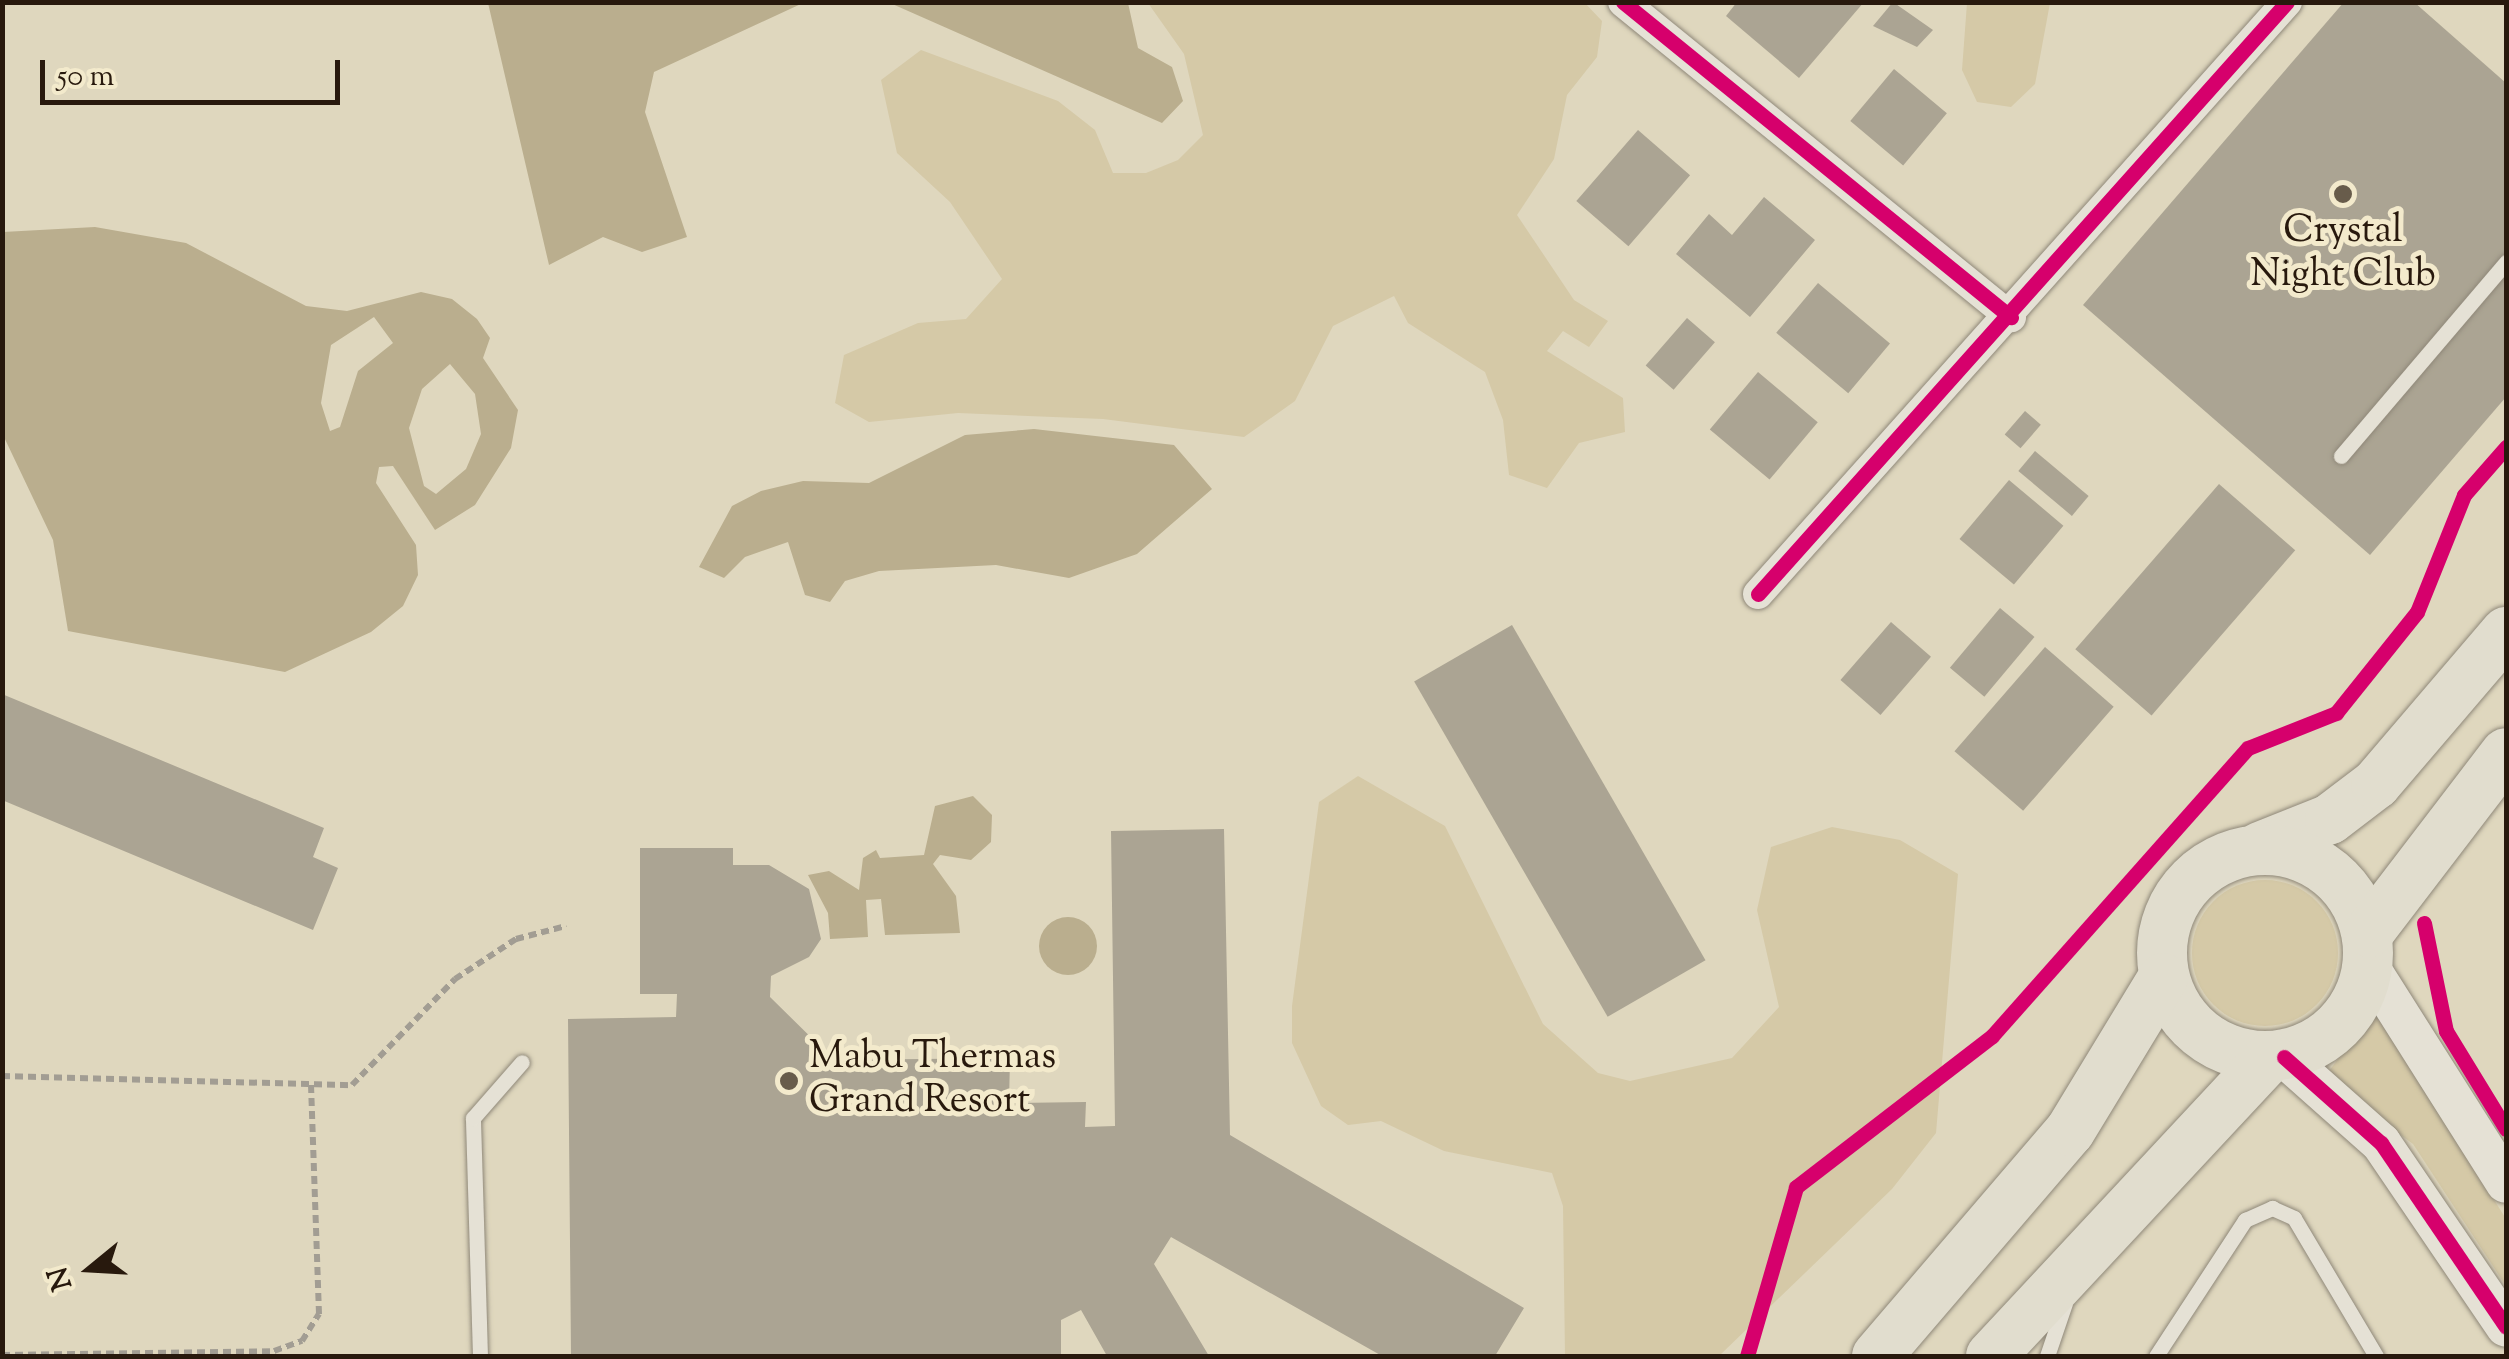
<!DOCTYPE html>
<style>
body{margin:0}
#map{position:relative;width:2509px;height:1359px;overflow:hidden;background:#dfd7be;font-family:"Sorts Mill Goudy",serif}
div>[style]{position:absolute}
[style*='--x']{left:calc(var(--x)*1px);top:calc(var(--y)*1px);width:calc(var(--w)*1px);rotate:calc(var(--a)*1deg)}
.green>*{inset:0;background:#d5c9a7}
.round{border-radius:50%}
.water>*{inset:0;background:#baae8e}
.building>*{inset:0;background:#aba493;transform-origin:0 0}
.path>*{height:6px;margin-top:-3px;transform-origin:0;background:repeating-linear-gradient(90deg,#a29d93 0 8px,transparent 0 13px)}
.roads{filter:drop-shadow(0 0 2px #8f8879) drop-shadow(0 0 2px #8f8879)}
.service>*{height:15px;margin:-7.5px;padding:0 7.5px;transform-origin:7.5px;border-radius:7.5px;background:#e5e1d5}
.minor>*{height:30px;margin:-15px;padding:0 15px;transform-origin:15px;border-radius:15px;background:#e5e1d5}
.tertiary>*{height:40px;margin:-20px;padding:0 20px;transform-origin:20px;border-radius:20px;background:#e5e1d5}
.primary>*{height:50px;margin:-25px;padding:0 25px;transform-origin:25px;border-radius:25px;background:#e1ddce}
.primary>.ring{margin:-25px;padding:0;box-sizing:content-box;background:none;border:50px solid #e1ddce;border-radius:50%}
.cycleway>*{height:15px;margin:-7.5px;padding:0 7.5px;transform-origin:7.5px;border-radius:7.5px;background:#d6006c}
.dots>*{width:28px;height:28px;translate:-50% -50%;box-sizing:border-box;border:5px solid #f3eacc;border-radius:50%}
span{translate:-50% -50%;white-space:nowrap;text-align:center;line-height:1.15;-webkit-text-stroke:10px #f3eacc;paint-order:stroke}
.poi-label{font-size:38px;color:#28190d}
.left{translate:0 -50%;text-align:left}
.frame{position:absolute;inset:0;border:5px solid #28190d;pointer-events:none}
.north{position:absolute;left:40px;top:1219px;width:100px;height:100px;-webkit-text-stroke:8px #f3eacc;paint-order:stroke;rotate:252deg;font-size:28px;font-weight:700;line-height:40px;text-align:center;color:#28190d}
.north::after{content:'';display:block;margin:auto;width:35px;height:45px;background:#28190d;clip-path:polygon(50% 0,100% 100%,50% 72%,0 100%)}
.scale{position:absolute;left:40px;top:60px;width:300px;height:45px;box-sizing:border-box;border:5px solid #28190d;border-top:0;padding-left:12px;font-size:30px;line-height:35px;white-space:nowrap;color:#28190d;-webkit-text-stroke:8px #f3eacc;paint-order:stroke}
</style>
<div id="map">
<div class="green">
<div style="clip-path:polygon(1584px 2px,1602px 21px,1597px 57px,1567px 95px,1554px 159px,1517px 215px,1574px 300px,1608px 321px,1589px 347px,1563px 331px,1547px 351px,1623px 398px,1625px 432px,1579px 443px,1547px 488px,1509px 475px,1503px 420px,1485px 372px,1408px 323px,1394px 296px,1333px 326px,1295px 401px,1244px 437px,1103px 419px,958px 413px,869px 422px,835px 403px,844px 355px,918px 323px,966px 319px,1002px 279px,950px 202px,897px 153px,881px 80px,921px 50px,1058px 101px,1095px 130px,1113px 173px,1146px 173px,1178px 160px,1203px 135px,1184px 54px,1148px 3px)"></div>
<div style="clip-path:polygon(1967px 3px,2050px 3px,2035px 84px,2011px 107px,1977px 102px,1962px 70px)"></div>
<div style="clip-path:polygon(1358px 776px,1445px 826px,1543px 1024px,1598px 1073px,1630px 1081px,1732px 1058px,1779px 1007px,1757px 910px,1771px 847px,1832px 827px,1900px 840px,1958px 874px,1936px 1133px,1892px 1189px,1719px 1356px,1565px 1356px,1563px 1206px,1552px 1173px,1444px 1151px,1381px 1121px,1348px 1125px,1321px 1106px,1292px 1043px,1292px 1006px,1319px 802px)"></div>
<div class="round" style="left:2192px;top:880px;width:146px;height:146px"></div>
<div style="clip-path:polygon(2375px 1008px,2506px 1219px,2506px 1286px,2413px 1144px,2324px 1078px)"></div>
</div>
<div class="water">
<div style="clip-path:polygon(488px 3px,488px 2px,803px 3px,654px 72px,645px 112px,687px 237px,642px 252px,603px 237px,549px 265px)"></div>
<div style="clip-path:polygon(890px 3px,1128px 3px,1138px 48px,1172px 67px,1183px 101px,1162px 123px)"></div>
<div style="clip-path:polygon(evenodd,95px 227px,186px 243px,306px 306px,347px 311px,421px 292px,452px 299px,477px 319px,490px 338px,483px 358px,518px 410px,511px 448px,475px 505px,435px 530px,393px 466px,379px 467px,376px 483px,416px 545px,418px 575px,403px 606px,371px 632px,285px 672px,68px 631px,53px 540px,3px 435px,3px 232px,95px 227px,374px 317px,393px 343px,358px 371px,340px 427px,330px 431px,321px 403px,331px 345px,374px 317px,95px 227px,450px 364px,475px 394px,481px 434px,466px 469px,436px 494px,424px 486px,409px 428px,422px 389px,450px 364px)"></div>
<div style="clip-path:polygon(1034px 429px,1174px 445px,1212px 489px,1137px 554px,1069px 578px,996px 565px,879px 571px,845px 581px,830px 602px,805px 595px,788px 542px,745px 557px,724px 578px,699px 567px,732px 506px,761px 491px,803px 481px,869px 483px,965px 435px)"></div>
<div style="clip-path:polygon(973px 796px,992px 815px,991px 842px,971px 860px,940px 855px,933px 864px,956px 896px,960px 933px,885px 935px,881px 899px,866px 900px,868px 937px,830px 939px,828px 913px,808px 875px,829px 871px,859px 890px,863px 858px,876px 850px,880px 858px,924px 855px,935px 806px)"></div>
<div class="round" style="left:1039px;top:917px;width:58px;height:58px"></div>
</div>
<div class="building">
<div style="clip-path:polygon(1737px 2px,1864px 2px,1799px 78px,1726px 16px)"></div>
<div style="clip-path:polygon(1893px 2px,1933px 30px,1917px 47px,1873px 26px)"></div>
<div style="clip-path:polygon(2344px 2px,2414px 2px,2506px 83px,2506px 397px,2370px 555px,2083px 305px)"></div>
<div style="left:1894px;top:69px;width:69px;height:68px;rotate:40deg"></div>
<div style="left:1638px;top:130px;width:69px;height:94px;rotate:41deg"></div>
<div style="clip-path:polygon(1764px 197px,1815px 240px,1750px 317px,1676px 254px,1709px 214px,1732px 235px)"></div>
<div style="left:1818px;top:283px;width:94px;height:65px;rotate:40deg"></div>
<div style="left:1687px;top:318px;width:37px;height:63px;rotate:41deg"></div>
<div style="left:1758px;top:372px;width:78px;height:75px;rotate:40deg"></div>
<div style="left:2025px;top:411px;width:21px;height:31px;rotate:41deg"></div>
<div style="left:2035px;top:451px;width:70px;height:26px;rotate:40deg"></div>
<div style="left:2009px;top:480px;width:71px;height:77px;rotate:40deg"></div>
<div style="left:2219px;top:484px;width:101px;height:219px;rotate:41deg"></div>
<div style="left:2000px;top:608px;width:45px;height:78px;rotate:40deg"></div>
<div style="left:1891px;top:622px;width:53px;height:77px;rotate:41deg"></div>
<div style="left:1512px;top:625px;width:387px;height:113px;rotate:60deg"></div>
<div style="left:2045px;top:647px;width:91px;height:138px;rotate:41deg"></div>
<div style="clip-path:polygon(2px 694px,324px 828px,313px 857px,338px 868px,313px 930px,2px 800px)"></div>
<div style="clip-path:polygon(1224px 829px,1230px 1135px,1524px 1308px,1495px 1356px,1382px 1356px,1171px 1237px,1154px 1264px,1209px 1356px,1107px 1356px,1081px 1310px,1061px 1320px,1061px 1356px,571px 1356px,568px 1019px,676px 1017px,677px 994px,640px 994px,640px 848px,733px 848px,733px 865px,769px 865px,809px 889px,821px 939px,809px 957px,771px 976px,770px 997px,834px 1060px,1010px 1058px,1009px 1103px,1086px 1102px,1085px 1127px,1115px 1126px,1111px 831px)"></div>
</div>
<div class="path">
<div style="--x:2;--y:1076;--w:350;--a:1.5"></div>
<div style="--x:352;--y:1085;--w:148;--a:-45.8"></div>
<div style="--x:455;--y:979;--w:73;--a:-33.3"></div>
<div style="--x:516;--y:939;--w:52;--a:-14.6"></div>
<div style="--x:2;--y:1355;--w:272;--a:-0.8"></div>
<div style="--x:274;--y:1351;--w:30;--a:-20"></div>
<div style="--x:302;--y:1341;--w:32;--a:-58"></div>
<div style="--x:319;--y:1314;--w:231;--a:-92"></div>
</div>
<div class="roads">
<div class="service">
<div style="--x:2341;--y:456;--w:255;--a:-49.6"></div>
<div style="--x:480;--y:1356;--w:238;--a:-91.7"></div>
<div style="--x:473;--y:1118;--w:74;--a:-48.8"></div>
<div style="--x:2047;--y:1356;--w:56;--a:-71.2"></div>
<div style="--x:2156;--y:1356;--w:163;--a:-56.8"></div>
<div style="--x:2245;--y:1220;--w:30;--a:-24"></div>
<div style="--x:2272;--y:1208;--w:24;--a:24"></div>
<div style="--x:2294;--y:1218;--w:161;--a:59.3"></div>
</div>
<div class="minor">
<div style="--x:1623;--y:2;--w:500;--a:39.1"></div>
<div style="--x:1758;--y:594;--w:794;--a:-48.22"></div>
</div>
<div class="tertiary">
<div style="--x:2370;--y:968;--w:254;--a:57.7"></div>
<div style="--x:2284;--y:1057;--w:130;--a:41.6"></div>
<div style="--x:2381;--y:1143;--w:222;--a:55.8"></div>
</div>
<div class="primary">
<div style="--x:2260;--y:847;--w:75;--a:-21.8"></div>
<div style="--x:2330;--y:819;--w:58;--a:-37.3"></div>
<div style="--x:2376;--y:784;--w:200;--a:-49.5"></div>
<div class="ring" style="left:2162px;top:850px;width:156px;height:156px"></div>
<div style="--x:2369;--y:932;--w:225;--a:-52.6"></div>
<div style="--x:1877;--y:1356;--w:296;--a:-49.4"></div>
<div style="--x:2070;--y:1131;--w:179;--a:-58.7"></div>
<div style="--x:1991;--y:1356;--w:409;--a:-47"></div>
</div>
</div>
<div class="cycleway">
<div style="--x:1623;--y:2;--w:500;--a:39.1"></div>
<div style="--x:1758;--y:594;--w:794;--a:-48.22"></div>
<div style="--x:2424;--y:923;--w:110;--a:78.5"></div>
<div style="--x:2446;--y:1031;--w:115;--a:58.5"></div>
<div style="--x:2284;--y:1057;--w:130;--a:41.6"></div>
<div style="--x:2381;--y:1143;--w:222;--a:55.8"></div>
<div style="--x:1747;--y:1356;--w:176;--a:-73.8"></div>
<div style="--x:1796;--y:1187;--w:247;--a:-37.6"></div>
<div style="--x:1992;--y:1036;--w:385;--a:-48.4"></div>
<div style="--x:2248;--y:748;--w:95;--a:-21.7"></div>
<div style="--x:2336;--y:713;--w:129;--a:-51.3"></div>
<div style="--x:2417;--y:612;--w:126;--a:-68.1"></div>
<div style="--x:2464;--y:495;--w:64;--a:-48.8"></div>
</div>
<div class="dots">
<div style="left:2343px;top:194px;background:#685c4b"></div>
<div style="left:789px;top:1081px;background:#685c4b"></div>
</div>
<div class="poi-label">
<span style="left:2343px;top:255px">Crystal<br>Night Club</span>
<span class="left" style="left:809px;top:1081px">Mabu Thermas<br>Grand Resort</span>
</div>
<div class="frame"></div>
<div class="north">N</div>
<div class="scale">50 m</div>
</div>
